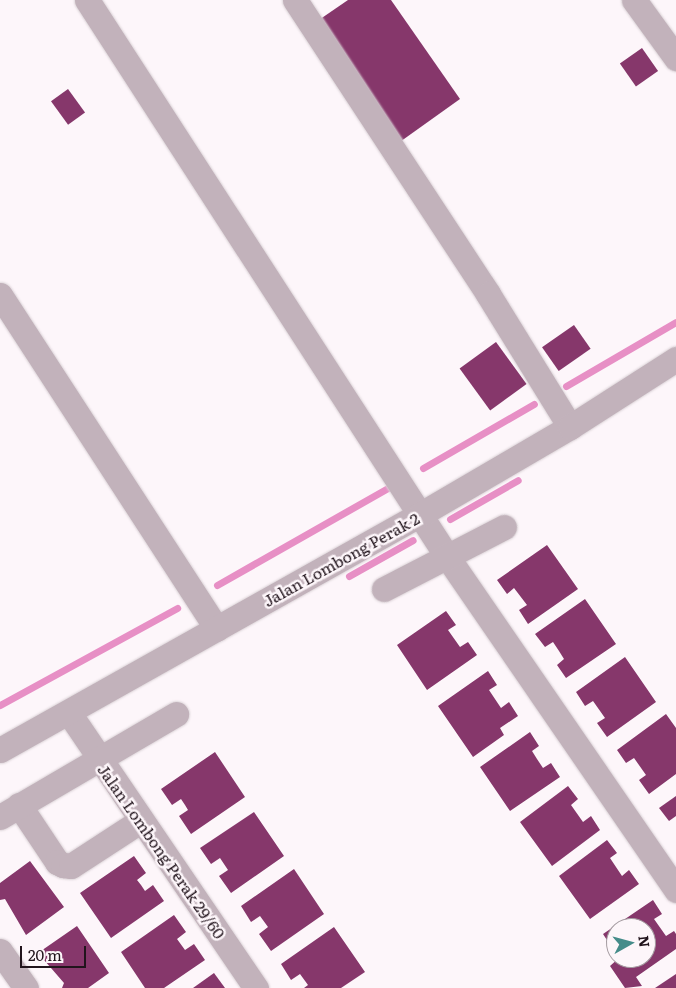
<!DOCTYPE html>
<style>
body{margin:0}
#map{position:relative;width:676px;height:988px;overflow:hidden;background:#fdf6fa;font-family:Literata,serif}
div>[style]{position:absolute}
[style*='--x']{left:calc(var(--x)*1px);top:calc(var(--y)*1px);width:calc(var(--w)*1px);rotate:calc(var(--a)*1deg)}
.stream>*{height:7px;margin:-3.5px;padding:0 3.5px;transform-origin:3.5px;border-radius:3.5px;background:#e78fc5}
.building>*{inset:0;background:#86376b;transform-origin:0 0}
.roads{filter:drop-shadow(0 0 1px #dad2d6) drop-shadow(0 0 1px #dad2d6)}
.street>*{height:25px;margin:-12.5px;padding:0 12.5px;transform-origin:12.5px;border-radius:12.5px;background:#c2b2bb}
span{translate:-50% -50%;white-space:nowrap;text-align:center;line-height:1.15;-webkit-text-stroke:5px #fdf6fa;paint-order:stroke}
.street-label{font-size:16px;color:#21141c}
.north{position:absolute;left:606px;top:918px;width:50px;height:50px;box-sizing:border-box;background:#fdf6fa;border:1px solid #a59ca1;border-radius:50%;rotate:83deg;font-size:14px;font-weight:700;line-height:20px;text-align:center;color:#21141c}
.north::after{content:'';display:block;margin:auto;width:18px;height:22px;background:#458c8a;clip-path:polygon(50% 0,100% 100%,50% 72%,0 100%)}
.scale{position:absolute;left:20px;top:946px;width:66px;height:22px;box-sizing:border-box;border:2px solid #21141c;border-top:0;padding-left:6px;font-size:15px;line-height:18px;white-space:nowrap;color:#21141c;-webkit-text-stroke:4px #fdf6fa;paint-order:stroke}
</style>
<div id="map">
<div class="stream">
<div style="--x:566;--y:386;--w:127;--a:-30.2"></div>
<div style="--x:423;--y:468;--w:128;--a:-30"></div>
<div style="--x:450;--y:519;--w:78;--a:-29.8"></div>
<div style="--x:349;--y:576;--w:73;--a:-29.4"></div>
<div style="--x:217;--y:585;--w:200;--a:-29.6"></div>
<div style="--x:0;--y:705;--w:202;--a:-28.7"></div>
</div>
<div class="building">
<div style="clip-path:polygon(348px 0,391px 0,460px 99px,397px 144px,313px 24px)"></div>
<div style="left:642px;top:48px;width:28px;height:27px;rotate:55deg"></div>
<div style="left:68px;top:89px;width:29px;height:21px;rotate:54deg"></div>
<div style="left:574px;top:325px;width:29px;height:39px;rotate:55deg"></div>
<div style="left:496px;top:342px;width:52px;height:45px;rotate:54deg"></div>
<div style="clip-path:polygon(547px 545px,578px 589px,528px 624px,519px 610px,527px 605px,514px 588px,507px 594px,497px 580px)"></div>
<div style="clip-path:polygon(585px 599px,616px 644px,566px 678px,557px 665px,564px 659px,559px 651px,553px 642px,545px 647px,535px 634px)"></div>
<div style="clip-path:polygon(446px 611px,456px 625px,448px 630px,460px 647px,468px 642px,477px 655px,427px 690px,397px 645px)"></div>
<div style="clip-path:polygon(625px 657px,656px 702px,607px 737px,597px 723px,605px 718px,593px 701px,585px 706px,576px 692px)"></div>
<div style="clip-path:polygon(488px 671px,497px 685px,489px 690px,501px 708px,509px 702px,518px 716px,500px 728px,504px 735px,473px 757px,438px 706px)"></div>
<div style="clip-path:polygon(666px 714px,676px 728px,676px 774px,649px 794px,639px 780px,646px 775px,634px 758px,626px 763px,617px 750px)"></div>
<div style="clip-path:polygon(530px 732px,539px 746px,532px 751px,537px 759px,543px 768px,551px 763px,560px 777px,510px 811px,480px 767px)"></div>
<div style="clip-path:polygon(215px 752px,245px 797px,191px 834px,179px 816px,188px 810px,185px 805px,181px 799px,172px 805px,161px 789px)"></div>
<div style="clip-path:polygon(568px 786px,578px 799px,571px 805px,583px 822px,591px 816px,600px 830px,552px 866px,520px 822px)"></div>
<div style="clip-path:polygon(676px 796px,676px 816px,669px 821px,659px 808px)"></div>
<div style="clip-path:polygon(254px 812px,284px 856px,231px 893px,219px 876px,228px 870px,220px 858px,211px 864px,200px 848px)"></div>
<div style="clip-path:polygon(607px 840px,617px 853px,610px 858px,622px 876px,629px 870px,639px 884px,590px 919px,559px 876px)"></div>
<div style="clip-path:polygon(134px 856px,146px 873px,137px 880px,141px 885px,145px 891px,153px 885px,164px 901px,111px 938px,80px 893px)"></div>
<div style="clip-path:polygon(30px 861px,64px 907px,26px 935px,5px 899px,0 900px,0 883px)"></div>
<div style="clip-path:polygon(294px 869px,324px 914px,271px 951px,259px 934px,268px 927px,260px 916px,251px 922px,241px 906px)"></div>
<div style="clip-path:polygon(653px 900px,662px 914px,654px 919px,666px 936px,674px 931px,676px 934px,676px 949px,636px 977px,642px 986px,625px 988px,610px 966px,619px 958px,646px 958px,646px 928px,616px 928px,616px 954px,603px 934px)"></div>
<div style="clip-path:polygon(174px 915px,186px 932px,177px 939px,185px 950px,194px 944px,205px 960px,164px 988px,145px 988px,121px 952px)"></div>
<div style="clip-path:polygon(77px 926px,109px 973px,88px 988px,62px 988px,64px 983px,38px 953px)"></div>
<div style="clip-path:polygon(334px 927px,365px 972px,341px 988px,304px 988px,308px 985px,300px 974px,291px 980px,281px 964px)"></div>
<div style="clip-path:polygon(214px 973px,225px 988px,193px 988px)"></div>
<div style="clip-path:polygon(676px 974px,676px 988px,655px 988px)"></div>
</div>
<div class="roads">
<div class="street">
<div style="--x:87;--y:0;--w:665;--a:57.1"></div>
<div style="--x:448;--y:558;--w:403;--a:55.5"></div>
<div style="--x:295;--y:0;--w:352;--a:56.7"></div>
<div style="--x:488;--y:294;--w:156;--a:58.3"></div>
<div style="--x:634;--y:0;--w:72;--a:54.1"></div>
<div style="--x:0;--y:295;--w:398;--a:57"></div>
<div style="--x:384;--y:589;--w:135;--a:-27.3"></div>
<div style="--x:69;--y:713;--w:333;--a:55.8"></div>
<div style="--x:0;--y:750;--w:483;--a:-29.3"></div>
<div style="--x:421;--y:514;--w:173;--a:-30.3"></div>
<div style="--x:570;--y:427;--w:126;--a:-32.7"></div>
<div style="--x:19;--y:805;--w:69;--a:56.3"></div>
<div style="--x:57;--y:862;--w:7;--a:27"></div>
<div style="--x:63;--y:865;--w:8;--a:7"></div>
<div style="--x:71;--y:866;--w:82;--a:-33.1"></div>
<div style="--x:0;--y:817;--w:204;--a:-30.3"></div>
<div style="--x:0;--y:951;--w:45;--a:54.9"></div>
</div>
</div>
<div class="street-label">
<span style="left:341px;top:559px;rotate:-29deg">Jalan Lombong Perak 2</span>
<span style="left:162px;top:851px;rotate:55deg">Jalan Lombong Perak 29/60</span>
</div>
<div class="north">N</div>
<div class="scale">20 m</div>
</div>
